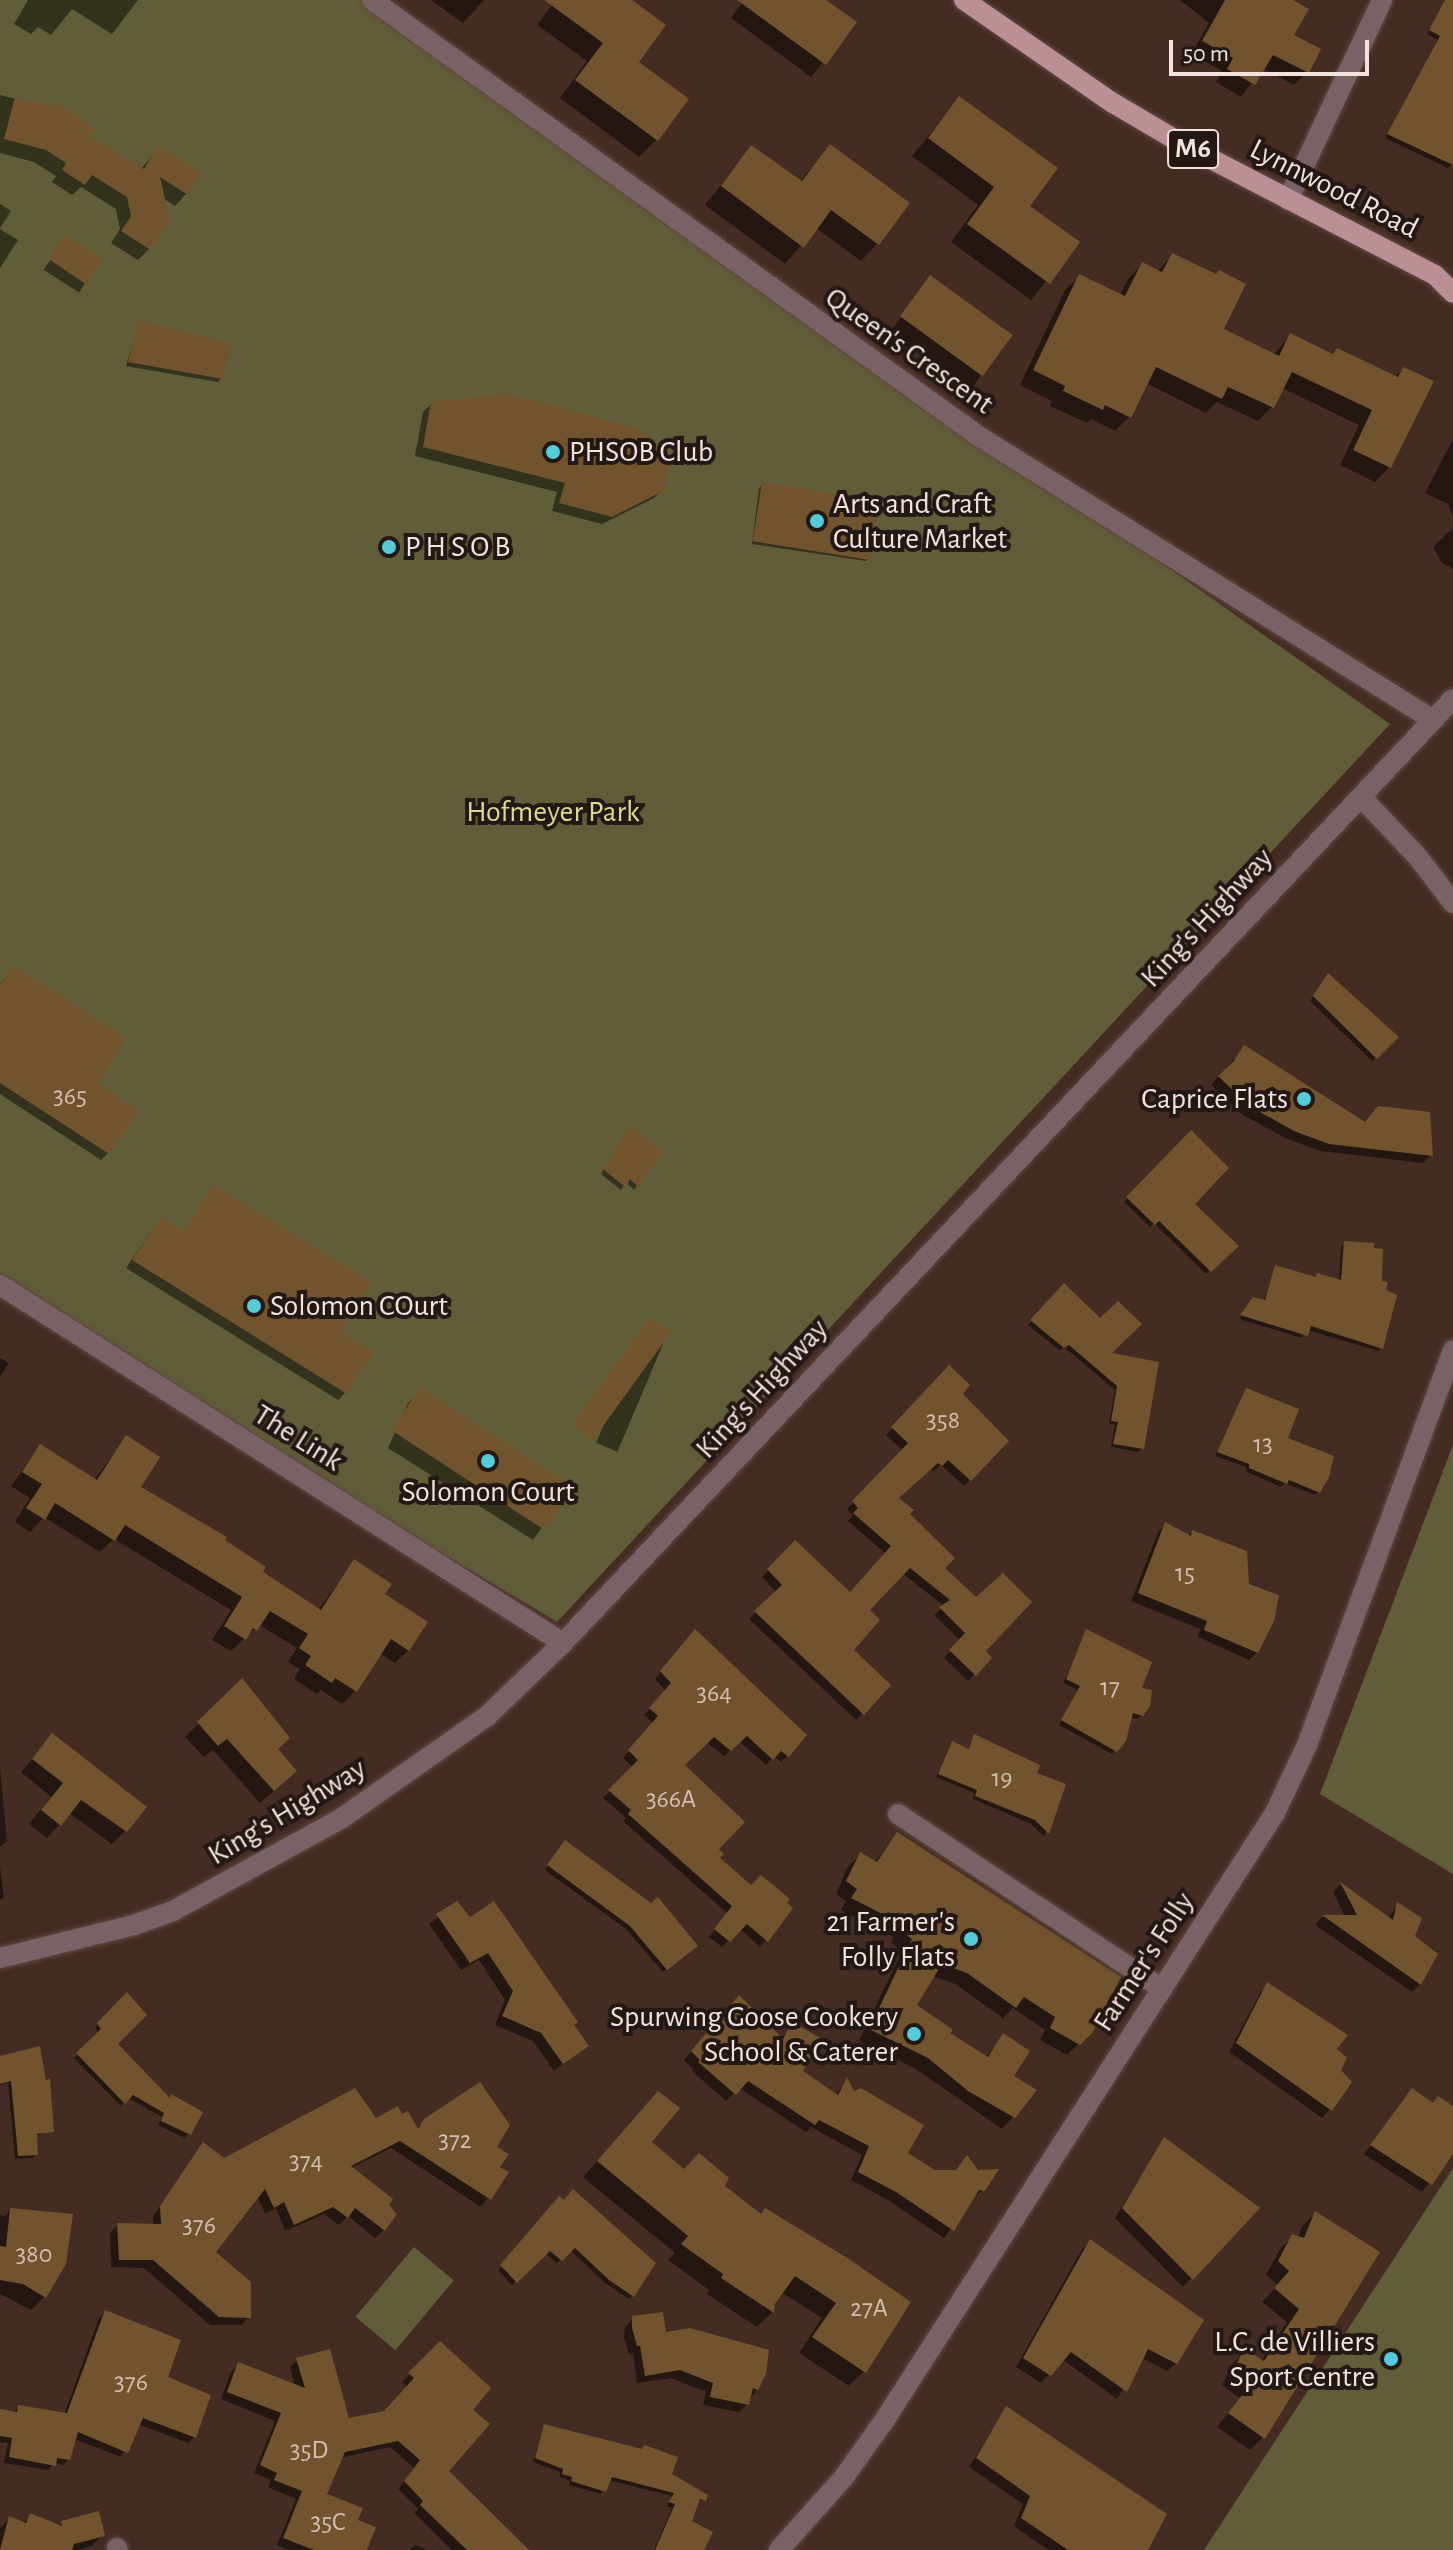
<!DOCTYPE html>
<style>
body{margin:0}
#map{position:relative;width:1453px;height:2550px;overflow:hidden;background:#452c23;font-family:"Alegreya Sans",sans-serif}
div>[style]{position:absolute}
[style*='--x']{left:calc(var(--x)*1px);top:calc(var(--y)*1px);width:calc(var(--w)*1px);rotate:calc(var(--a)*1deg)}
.green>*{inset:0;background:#5f5e38;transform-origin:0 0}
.shadow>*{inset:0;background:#0007;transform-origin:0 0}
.building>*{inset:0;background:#71542d;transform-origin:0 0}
.roads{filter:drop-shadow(0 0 2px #614941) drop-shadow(0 0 2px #614941)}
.street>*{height:20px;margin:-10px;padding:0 10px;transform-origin:10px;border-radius:10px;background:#786265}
.primary>*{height:20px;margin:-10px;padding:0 10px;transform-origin:10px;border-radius:10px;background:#bc8e96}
.dots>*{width:22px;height:22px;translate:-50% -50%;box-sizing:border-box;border:4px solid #231814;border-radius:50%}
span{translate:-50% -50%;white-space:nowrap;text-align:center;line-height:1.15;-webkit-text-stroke:8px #231814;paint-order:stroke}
.number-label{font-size:26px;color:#d3bfb1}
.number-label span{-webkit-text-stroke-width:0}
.shield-label span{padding:2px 6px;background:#231814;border:2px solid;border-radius:6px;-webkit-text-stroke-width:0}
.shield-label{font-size:28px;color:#f4e3dd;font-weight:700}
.street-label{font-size:30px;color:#f4e3dd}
.poi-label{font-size:30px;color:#f4e3dd}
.left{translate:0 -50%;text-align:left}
.right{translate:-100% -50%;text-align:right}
.park-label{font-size:30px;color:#dcda8f}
.scale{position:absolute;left:1169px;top:40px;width:200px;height:36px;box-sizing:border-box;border:4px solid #f4e3dd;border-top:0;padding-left:10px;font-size:24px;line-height:28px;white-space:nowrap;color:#f4e3dd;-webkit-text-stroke:6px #231814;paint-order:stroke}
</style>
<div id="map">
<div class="green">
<div style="clip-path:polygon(0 0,364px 0,1390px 724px,557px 1622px,0 1290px)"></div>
<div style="clip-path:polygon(1453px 1445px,1453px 1874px,1320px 1794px)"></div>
<div style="clip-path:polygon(1453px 2168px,1453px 2550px,1204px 2550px)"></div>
<div style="left:414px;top:2247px;width:52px;height:91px;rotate:40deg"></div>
</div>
<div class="shadow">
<div style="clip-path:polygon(28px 0,138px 0,112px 34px,72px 9px,51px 35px,38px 27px,31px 34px,14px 24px)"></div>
<div style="clip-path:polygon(431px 0,484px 0,463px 23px)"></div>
<div style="clip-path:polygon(556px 0,629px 0,636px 63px,656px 140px,639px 157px,560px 98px,587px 61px,537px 25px)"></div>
<div style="clip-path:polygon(744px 0,823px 0,854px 23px,811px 77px,731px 18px)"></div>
<div style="clip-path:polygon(1180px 0,1288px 0,1292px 36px,1318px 50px,1307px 72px,1294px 85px,1262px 68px,1241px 97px,1216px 82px,1222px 71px,1191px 54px,1209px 23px)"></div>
<div style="clip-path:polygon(1445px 0,1453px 0,1453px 163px,1448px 168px,1385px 138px,1438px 40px,1427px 34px)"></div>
<div style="clip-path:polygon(0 95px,51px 108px,88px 136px,141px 169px,159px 148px,186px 194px,175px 206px,163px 198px,149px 249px,138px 260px,111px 243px,120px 229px,116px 209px,81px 187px,72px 195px,52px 182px,56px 176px,34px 162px,0 153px)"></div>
<div style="clip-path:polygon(959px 98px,1028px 206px,1077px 243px,1031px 300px,951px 242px,978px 205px,912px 156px)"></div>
<div style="clip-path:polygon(752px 147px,799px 182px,830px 147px,878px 243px,861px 261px,816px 228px,785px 264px,705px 205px)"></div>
<div style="clip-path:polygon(0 204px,11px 211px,0 228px)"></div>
<div style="clip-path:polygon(0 229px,18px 240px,0 268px)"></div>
<div style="left:65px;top:237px;width:42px;height:39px;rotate:33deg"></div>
<div style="clip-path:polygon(1172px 255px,1222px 330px,1273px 355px,1290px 336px,1394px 378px,1403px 369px,1432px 382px,1389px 467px,1375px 482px,1340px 465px,1359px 425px,1282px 388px,1272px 407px,1258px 421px,1217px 402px,1206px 413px,1146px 383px,1129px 417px,1115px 431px,1091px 419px,1087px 423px,1050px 406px,1052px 401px,1020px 385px,1065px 290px,1080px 276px,1120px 295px,1128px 279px,1142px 264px,1157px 272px)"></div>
<div style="left:930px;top:277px;width:99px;height:68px;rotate:36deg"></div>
<div style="clip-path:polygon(139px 322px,221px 378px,218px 382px,126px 366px)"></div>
<div style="clip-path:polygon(432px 403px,663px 489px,654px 498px,602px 524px,552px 511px,557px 492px,415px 456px,423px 412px)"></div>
<div style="clip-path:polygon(1453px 439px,1453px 516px,1448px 504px,1425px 493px)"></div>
<div style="clip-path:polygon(763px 484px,869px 557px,866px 561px,752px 544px,759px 488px)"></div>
<div style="clip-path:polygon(1453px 528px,1453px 569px,1442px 563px,1433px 547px)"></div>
<div style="clip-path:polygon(13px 968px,96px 1084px,108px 1153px,101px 1160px,0 1094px,0 984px)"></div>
<div style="clip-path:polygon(1325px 979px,1396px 1037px,1372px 1061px,1310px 1001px)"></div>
<div style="clip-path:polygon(1244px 1048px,1364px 1124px,1431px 1155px,1423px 1163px,1320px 1151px,1285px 1138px,1243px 1115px,1211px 1085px)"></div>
<div style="clip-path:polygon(627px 1131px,662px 1151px,634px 1190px,626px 1182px,621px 1190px,601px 1174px)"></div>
<div style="clip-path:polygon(1191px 1133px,1193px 1204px,1236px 1246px,1206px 1274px,1154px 1223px,1150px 1227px,1124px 1202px)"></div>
<div style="clip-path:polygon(213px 1187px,345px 1393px,338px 1400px,126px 1268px,155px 1226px,183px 1233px)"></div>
<div style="clip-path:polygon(1345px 1243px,1381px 1348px,1378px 1351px,1307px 1330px,1302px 1338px,1239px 1319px,1250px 1303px,1263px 1302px,1276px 1267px,1314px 1279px,1339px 1281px,1341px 1247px)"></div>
<div style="clip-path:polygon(1064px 1286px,1108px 1354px,1142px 1448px,1138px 1452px,1111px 1447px,1115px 1425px,1109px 1424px,1115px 1390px,1064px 1347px,1059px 1350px,1028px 1325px)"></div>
<div style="left:647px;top:1323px;width:23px;height:130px;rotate:23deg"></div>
<div style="clip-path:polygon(0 1358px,9px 1363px,0 1377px)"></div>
<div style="clip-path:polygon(949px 1368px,961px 1394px,1006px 1441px,964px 1486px,941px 1465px,934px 1471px,930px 1468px,896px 1498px,942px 1568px,989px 1658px,968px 1681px,944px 1658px,960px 1640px,934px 1615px,944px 1606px,902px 1573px,867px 1610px,851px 1650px,888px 1685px,856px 1720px,749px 1619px,776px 1592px,762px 1577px,795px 1543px,850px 1594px,886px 1554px,848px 1521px,853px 1515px,847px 1509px,903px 1451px,886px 1435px)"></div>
<div style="clip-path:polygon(421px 1390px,572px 1487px,533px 1540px,388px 1448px,408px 1403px)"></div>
<div style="clip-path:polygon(1246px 1390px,1286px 1439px,1319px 1492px,1315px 1495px,1285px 1483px,1281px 1487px,1247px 1472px,1246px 1467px,1215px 1456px)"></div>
<div style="clip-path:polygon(126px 1438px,138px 1488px,222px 1541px,260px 1573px,318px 1610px,354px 1562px,382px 1595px,408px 1650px,395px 1663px,379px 1653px,355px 1691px,342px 1704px,321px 1690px,317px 1694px,294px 1679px,300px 1669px,288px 1662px,297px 1648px,259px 1625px,231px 1651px,212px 1640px,231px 1610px,114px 1539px,100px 1552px,44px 1517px,30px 1532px,15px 1522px,30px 1498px,11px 1486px,40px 1446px,94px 1480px)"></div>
<div style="clip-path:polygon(1165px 1525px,1188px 1537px,1193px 1532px,1257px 1652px,1249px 1660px,1198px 1637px,1200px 1629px,1131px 1601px,1158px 1532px)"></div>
<div style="clip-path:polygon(1087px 1632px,1139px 1690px,1142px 1715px,1138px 1719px,1130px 1717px,1124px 1740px,1112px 1754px,1059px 1725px,1078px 1690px,1063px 1683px)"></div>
<div style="clip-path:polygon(689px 1638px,787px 1756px,781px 1762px,774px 1756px,766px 1765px,739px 1741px,724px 1756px,706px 1742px,683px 1765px,718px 1858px,752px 1888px,790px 1909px,760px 1947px,740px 1929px,722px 1947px,709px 1937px,727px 1913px,623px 1821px,626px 1818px,603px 1798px,633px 1767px,623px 1758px,653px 1723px,644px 1715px,666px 1691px,655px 1679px)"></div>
<div style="clip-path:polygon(242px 1681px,269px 1712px,266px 1715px,282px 1783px,260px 1803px,213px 1750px,204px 1757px,185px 1737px)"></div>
<div style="clip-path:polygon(52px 1736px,125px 1831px,112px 1844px,69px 1813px,47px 1838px,29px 1824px,51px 1797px,21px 1772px)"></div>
<div style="clip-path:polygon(975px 1737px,1035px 1774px,1063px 1786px,1044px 1836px,1031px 1824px,973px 1799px,974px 1793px,936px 1777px,949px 1747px,952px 1743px,968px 1750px)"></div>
<div style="clip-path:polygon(0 1767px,7px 1841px,0 1847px)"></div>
<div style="clip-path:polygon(897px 1835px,1092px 2031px,1067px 2055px,1040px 2040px,1045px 2030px,1013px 2008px,1003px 2018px,955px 1984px,932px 1976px,914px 2006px,947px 2034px,986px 2057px,1004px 2036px,1013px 2117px,1002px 2129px,916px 2069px,859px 2041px,902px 1951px,891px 1943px,894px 1937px,841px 1910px,846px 1901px,836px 1894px,848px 1866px,860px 1855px,874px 1863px)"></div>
<div style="clip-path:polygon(562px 1846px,692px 1949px,663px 1972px,626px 1929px,545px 1870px)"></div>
<div style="clip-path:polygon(0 1866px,4px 1897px,0 1900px)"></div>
<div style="clip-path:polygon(1340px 1885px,1388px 1919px,1397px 1905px,1413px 1937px,1420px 1984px,1412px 1992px,1315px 1925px,1322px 1917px,1345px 1917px,1333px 1892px)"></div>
<div style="clip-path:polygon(457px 1904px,586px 2045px,554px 2071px,533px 2041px,495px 2025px,505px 2000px,479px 1960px,461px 1970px,429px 1924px)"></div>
<div style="clip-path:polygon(1268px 1985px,1334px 2050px,1338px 2071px,1330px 2109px,1322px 2118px,1229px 2052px,1260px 1993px)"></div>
<div style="clip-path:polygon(127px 1995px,116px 2044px,169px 2099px,200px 2112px,185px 2138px,158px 2125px,162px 2117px,128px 2098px,121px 2106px,74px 2058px,99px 2034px,95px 2028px)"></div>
<div style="clip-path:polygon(731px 2006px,781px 2039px,792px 2025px,800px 2072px,836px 2095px,846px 2080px,853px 2093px,906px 2154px,934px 2172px,954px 2172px,967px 2158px,983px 2190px,972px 2198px,944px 2238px,888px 2200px,851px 2180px,862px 2155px,811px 2127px,806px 2132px,739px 2088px,726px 2101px,692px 2071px,693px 2069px,684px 2060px)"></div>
<div style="clip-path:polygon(0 2058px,52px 2131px,35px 2136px,36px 2154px,33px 2158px,15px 2159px,8px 2083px,0 2085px)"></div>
<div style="clip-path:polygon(658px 2093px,650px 2143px,684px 2171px,722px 2186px,760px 2216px,848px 2260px,864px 2371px,849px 2386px,799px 2353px,822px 2318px,781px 2292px,772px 2312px,757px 2327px,707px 2294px,709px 2290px,668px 2260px,675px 2253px,583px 2177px)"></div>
<div style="clip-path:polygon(1404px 2099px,1453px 2109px,1453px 2151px,1422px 2192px,1364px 2154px)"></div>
<div style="clip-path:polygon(401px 2117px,416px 2130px,425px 2120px,494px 2148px,497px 2168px,506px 2173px,481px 2207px,391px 2148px,351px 2168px,383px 2230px,375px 2238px,348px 2216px,339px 2225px,324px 2214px,285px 2231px,276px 2208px,265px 2214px,257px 2196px,213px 2252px,249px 2317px,241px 2325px,210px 2325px,144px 2268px,111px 2267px,110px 2233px,118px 2225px,153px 2226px,153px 2216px,203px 2145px,224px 2160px)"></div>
<div style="clip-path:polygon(1164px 2139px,1257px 2208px,1183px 2287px,1115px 2218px)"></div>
<div style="clip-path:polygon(556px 2203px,633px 2295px,629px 2299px,605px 2283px,570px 2250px,557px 2263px,545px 2253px,512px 2285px,498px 2270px)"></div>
<div style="clip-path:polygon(10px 2210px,64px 2263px,44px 2297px,31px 2310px,0 2294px,0 2215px,5px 2216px)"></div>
<div style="clip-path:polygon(1315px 2214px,1378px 2253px,1263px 2437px,1250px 2450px,1217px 2427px,1240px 2398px,1222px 2385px,1232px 2365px,1244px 2352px,1261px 2362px,1287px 2322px,1262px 2302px,1278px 2285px,1266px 2275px,1280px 2249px,1293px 2236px,1298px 2238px,1302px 2226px)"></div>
<div style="clip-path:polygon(1090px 2241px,1176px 2363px,1167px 2371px,1142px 2358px,1117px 2399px,1062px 2359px,1041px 2383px,1016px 2367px,1082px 2249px)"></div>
<div style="clip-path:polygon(105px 2313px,166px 2378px,209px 2396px,194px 2437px,188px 2443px,138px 2424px,121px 2457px,74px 2439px,69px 2459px,63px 2465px,54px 2463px,48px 2470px,4px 2463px,8px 2443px,0 2442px,0 2411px,12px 2413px,19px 2407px,64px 2415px,99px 2318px)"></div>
<div style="clip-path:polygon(633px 2318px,757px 2389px,747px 2404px,739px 2412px,703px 2405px,706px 2392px,671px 2378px,637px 2383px,633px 2354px,629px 2354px,624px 2337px,625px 2327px)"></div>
<div style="clip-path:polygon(441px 2343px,470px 2410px,446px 2471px,528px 2550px,452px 2550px,414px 2513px,418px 2509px,398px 2489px,414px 2468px,390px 2447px,340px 2458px,324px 2495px,355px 2521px,365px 2550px,289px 2550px,277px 2545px,296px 2499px,268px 2487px,271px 2480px,254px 2473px,275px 2421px,221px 2399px,231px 2372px,238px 2365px,295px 2387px,290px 2367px,297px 2360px,348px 2420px,384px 2412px,408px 2387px,402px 2382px)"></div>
<div style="clip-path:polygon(1006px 2409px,1146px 2550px,1048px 2550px,1014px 2526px,1023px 2504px,969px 2467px)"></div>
<div style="clip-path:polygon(544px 2426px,670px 2475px,704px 2500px,697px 2502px,689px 2522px,702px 2550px,654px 2550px,672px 2508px,667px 2506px,672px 2496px,608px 2480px,601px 2494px,569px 2485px,570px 2481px,560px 2477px,560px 2472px,533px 2462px)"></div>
<div style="clip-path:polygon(31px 2515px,58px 2526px,62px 2523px,103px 2535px,92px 2546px,78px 2550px,0 2550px,0 2528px,9px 2519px,22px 2524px)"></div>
<div style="clip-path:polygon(415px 2545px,428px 2550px,410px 2550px)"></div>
</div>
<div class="building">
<div style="clip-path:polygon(544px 0,632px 0,666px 25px,639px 62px,689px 99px,658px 141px,575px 80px,603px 43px)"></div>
<div style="clip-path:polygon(737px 0,826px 0,857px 22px,826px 65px)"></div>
<div style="clip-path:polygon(1225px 0,1293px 0,1309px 9px,1294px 35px,1321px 49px,1309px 73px,1273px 55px,1255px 85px,1227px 69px,1233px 58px,1202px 41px)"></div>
<div style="clip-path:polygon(1445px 0,1453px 0,1453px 165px,1387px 134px,1440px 36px,1429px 30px)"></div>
<div style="clip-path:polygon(959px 96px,1058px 168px,1030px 206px,1080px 242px,1050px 284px,967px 224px,994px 187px,928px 138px)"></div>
<div style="clip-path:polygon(15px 97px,52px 106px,55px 101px,95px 128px,90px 136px,144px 169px,159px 145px,202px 173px,188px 195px,160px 177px,170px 221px,151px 250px,121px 231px,131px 216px,127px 197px,92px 175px,85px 185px,62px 170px,66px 163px,46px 150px,4px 139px)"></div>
<div style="clip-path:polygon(830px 144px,910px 203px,879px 245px,831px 210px,804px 248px,721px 186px,751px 145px,802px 181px)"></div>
<div style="left:65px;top:234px;width:46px;height:30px;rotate:34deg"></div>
<div style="clip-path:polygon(1172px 253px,1216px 274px,1219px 270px,1246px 284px,1224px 329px,1279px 356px,1290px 333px,1333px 354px,1337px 348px,1398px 377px,1403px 367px,1434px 381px,1391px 468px,1353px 450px,1372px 410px,1292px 372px,1274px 408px,1228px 387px,1222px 399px,1156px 367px,1131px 418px,1105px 405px,1103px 410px,1063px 391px,1065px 386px,1033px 370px,1079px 274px,1125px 296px,1142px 262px,1162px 272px)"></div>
<div style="left:930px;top:275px;width:102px;height:51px;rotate:36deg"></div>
<div style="clip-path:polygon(138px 320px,232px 343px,223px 379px,128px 362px)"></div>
<div style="clip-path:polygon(509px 394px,637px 428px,672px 456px,665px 490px,612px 517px,559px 503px,565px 483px,423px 447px,431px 401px)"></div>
<div style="left:762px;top:482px;width:119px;height:60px;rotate:9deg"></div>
<div style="clip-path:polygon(13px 965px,127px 1038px,99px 1083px,139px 1112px,109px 1154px,0 1083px,0 985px)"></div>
<div style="clip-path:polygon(1328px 973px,1399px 1037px,1377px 1059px,1313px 996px)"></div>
<div style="clip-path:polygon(1244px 1045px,1365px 1122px,1378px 1106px,1430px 1112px,1433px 1156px,1329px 1144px,1294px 1131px,1251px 1107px,1218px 1076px,1233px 1062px)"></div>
<div style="clip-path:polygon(630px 1125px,664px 1151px,639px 1188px,630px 1179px,626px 1188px,603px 1169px)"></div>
<div style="clip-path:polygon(1191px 1130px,1229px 1168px,1195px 1204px,1239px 1246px,1211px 1272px,1159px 1221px,1155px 1225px,1126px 1197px)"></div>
<div style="clip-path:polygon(213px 1184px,372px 1282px,341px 1332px,374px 1352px,347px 1394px,132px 1260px,161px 1217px,184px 1231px)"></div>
<div style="clip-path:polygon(1344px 1241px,1374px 1243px,1374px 1248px,1383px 1249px,1382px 1281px,1388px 1282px,1386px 1290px,1397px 1295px,1383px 1349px,1311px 1326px,1308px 1336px,1240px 1315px,1253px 1297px,1265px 1300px,1275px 1265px,1316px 1277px,1317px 1273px,1341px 1280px)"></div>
<div style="clip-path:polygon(1064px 1283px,1100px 1318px,1118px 1301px,1142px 1324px,1112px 1353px,1159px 1362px,1144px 1449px,1113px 1444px,1118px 1422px,1111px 1421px,1117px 1386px,1069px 1345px,1064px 1348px,1030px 1320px)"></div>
<div style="left:650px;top:1317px;width:26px;height:133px;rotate:36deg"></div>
<div style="clip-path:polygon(949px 1365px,970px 1385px,963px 1394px,1009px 1441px,971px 1481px,948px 1460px,942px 1466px,938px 1463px,899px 1498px,914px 1510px,910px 1514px,955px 1558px,945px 1568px,976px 1597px,1003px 1573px,1032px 1602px,986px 1651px,992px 1658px,976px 1676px,949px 1650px,965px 1633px,939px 1607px,950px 1600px,910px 1568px,870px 1610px,880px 1620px,854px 1650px,891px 1685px,864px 1715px,754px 1611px,782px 1585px,767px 1569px,795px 1540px,850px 1592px,891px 1546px,853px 1513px,858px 1508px,852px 1501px,908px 1443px,891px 1427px)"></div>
<div style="left:420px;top:1387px;width:184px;height:52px;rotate:33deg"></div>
<div style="clip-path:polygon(1246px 1388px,1299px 1409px,1288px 1438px,1334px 1456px,1329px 1477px,1320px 1493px,1289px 1480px,1287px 1484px,1249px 1468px,1249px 1464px,1217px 1452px)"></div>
<div style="clip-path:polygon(126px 1435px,160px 1457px,141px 1487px,227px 1537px,225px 1540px,266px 1567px,263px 1572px,321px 1610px,354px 1559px,392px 1584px,385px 1594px,428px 1622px,409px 1651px,391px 1639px,357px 1692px,335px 1678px,332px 1683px,305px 1665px,311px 1656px,299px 1648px,308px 1634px,270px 1611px,257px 1631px,253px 1628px,246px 1640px,224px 1626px,242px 1597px,125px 1525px,115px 1541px,55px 1503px,45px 1520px,26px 1508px,42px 1484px,22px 1472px,40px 1444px,97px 1480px)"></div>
<div style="clip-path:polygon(1165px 1522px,1191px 1536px,1192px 1530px,1247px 1551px,1249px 1584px,1279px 1595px,1274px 1621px,1258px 1653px,1204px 1630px,1207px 1621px,1138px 1593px)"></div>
<div style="clip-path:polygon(695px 1629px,807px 1735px,789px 1757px,781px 1751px,773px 1760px,747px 1736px,731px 1751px,714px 1737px,685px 1765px,745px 1822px,719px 1849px,724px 1854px,720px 1858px,751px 1885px,761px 1875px,790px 1899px,787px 1903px,793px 1908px,768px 1942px,747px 1924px,730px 1942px,714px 1929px,732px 1906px,628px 1814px,631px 1810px,608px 1790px,638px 1760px,628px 1750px,658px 1716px,649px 1708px,671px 1683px,660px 1671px)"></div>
<div style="clip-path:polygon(1086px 1629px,1152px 1662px,1142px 1688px,1152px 1690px,1150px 1706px,1143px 1716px,1133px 1713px,1126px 1741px,1117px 1752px,1061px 1720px,1080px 1686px,1066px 1679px)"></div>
<div style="clip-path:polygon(242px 1678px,290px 1738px,278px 1749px,297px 1771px,274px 1791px,227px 1739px,218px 1746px,197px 1722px)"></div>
<div style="clip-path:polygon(52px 1733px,147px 1807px,127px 1832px,81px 1800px,61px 1826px,41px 1810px,63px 1783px,32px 1759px)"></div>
<div style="clip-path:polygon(974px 1734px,1040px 1765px,1037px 1773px,1066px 1784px,1049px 1834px,1035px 1820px,975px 1796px,977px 1790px,938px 1774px,952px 1741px,969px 1749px)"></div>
<div style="clip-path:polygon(897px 1832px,1121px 1977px,1093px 2032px,1080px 2045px,1050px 2028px,1055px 2017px,1024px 1997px,1016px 2008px,967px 1973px,942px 1964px,917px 2005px,953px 2030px,950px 2033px,988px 2057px,1003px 2033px,1030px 2051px,1014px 2076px,1037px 2090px,1015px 2118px,968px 2091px,928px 2058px,869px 2029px,912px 1939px,901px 1931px,904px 1925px,851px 1898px,857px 1889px,846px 1881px,860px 1852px,877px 1862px)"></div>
<div style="clip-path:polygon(565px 1840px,651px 1903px,658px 1897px,698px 1946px,667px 1970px,630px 1926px,547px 1865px)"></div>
<div style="clip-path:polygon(1340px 1882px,1393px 1920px,1397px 1902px,1422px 1918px,1415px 1936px,1438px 1954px,1421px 1985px,1322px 1915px,1357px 1915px)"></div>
<div style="clip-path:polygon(457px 1901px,470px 1917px,494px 1901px,578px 2022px,574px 2025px,589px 2046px,563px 2064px,541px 2033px,502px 2016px,513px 1991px,488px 1953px,470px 1963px,436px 1914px)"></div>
<div style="clip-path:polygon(1267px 1982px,1348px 2035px,1337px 2049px,1347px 2058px,1341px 2070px,1352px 2082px,1332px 2111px,1236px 2043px)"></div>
<div style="clip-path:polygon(127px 1992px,147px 2015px,118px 2044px,170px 2098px,171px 2094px,203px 2112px,191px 2135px,161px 2121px,164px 2113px,133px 2095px,125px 2104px,76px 2053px,101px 2029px,97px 2023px)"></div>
<div style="clip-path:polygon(739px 1995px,783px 2039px,792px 2022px,822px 2039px,803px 2071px,838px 2095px,847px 2077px,854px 2091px,861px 2088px,924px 2125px,908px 2153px,935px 2170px,956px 2170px,967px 2155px,978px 2170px,999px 2169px,985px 2191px,979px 2190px,954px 2231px,896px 2192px,858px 2172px,869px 2146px,819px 2120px,815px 2125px,748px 2081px,736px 2095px,698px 2062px,700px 2060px,691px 2051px)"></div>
<div style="clip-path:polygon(40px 2046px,46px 2081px,50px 2078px,54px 2132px,37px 2134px,38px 2155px,18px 2156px,11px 2081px,0 2084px,0 2056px)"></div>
<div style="clip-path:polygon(480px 2082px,510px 2125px,497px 2147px,509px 2154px,500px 2167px,509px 2172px,491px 2200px,400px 2141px,351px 2166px,393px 2199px,389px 2205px,397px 2214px,385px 2231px,355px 2208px,348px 2218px,333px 2207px,294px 2225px,284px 2202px,274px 2208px,265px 2189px,216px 2252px,251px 2282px,251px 2318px,219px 2317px,153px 2260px,119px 2260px,117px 2223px,161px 2224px,160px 2206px,203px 2142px,224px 2158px,355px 2088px,376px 2118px,398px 2106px,402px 2114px,408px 2111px,418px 2129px,424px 2119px)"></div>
<div style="clip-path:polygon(1412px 2088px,1433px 2103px,1438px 2096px,1453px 2106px,1453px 2154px,1432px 2185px,1370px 2145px)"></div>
<div style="clip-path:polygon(658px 2091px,680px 2108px,652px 2142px,684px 2169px,699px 2153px,729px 2178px,725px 2186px,761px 2214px,765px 2208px,849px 2259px,911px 2302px,866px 2373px,812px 2337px,836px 2303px,795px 2276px,775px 2304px,774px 2313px,721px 2278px,723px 2274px,681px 2244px,688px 2236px,597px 2161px)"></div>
<div style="clip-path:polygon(1164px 2137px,1260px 2208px,1193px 2280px,1122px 2208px)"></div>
<div style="clip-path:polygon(573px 2189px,656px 2263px,634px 2297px,609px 2280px,575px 2248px,562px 2261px,550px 2251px,517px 2283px,500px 2265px,559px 2196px,564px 2200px)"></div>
<div style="clip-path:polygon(10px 2208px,73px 2214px,66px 2264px,46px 2298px,23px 2284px,0 2280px,0 2246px,6px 2247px)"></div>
<div style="clip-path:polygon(1315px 2211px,1380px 2252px,1265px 2439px,1228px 2413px,1251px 2384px,1233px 2371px,1244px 2349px,1264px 2361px,1299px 2309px,1274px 2288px,1289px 2271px,1278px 2261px,1292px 2234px,1304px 2238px)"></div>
<div style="clip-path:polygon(1090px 2239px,1204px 2320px,1177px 2364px,1148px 2349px,1127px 2392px,1071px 2352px,1051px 2376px,1023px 2358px)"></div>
<div style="clip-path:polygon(105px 2310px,181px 2340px,168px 2377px,211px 2395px,196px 2438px,143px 2418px,128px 2453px,78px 2432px,70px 2460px,57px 2458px,56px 2466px,9px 2457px,12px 2438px,0 2436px,0 2409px,17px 2412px,18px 2405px,67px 2413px)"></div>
<div style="clip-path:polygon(663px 2312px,666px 2332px,690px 2328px,769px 2350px,766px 2374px,758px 2390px,753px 2388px,749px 2405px,710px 2397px,713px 2383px,680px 2370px,645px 2376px,640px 2346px,637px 2346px,632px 2328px,632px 2316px)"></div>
<div style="clip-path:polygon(440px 2341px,491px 2388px,473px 2410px,490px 2424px,449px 2471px,529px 2550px,467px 2550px,420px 2505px,423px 2501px,404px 2481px,420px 2460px,398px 2441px,345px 2452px,327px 2494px,363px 2508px,358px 2520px,376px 2527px,367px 2550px,314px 2550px,283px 2538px,302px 2491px,274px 2480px,277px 2473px,260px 2465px,281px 2413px,227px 2392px,238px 2362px,305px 2388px,296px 2358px,330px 2349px,349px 2418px,384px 2411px,414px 2378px,408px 2373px)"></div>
<div style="clip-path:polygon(1006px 2406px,1167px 2514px,1148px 2550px,1068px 2550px,1021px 2518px,1030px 2496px,976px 2458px)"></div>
<div style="clip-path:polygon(544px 2424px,642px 2449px,644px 2445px,678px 2457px,672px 2474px,708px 2495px,706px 2501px,700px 2499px,692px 2521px,713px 2532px,704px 2550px,655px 2550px,675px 2504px,669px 2502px,674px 2493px,612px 2477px,606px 2492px,571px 2481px,572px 2477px,562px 2474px,563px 2469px,535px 2458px)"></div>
<div style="clip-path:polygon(99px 2511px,105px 2536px,74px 2544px,72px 2550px,0 2550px,9px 2516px,26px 2523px,30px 2513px,62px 2526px,61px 2521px)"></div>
</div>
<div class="roads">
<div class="street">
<div style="--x:372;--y:0;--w:749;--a:35.71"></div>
<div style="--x:980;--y:437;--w:534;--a:31.99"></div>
<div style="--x:1288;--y:200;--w:221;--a:-64.8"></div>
<div style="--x:1361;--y:797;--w:81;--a:46.5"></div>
<div style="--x:1417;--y:856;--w:59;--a:52.5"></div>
<div style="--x:0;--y:1285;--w:667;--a:32.45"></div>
<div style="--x:898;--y:1814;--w:317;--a:33.5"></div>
<div style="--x:0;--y:1958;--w:138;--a:-13.8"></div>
<div style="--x:134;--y:1925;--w:41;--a:-19.7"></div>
<div style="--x:173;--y:1911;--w:193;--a:-28.8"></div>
<div style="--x:342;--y:1818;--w:177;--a:-35.1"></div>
<div style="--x:487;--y:1716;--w:105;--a:-43.8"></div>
<div style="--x:563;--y:1643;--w:1297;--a:-46.69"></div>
<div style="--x:117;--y:2548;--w:2;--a:63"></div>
<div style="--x:779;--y:2550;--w:98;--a:-48.3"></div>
<div style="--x:844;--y:2477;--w:69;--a:-54.5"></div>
<div style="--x:884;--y:2421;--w:723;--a:-57.26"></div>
<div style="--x:1275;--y:1813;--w:75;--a:-64.8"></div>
<div style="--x:1307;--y:1745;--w:421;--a:-69.7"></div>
</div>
<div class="primary">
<div style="--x:964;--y:0;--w:181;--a:34.7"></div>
<div style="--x:1113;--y:103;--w:85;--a:30.5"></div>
<div style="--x:1186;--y:146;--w:280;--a:27.4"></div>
<div style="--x:1435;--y:275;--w:25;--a:45"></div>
</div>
</div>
<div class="dots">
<div style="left:553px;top:452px;background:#53cbda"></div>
<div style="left:817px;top:521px;background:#53cbda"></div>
<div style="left:389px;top:547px;background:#53cbda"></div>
<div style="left:1304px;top:1099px;background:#53cbda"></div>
<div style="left:254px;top:1306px;background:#53cbda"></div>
<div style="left:488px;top:1461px;background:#53cbda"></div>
<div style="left:971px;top:1939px;background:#53cbda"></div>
<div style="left:914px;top:2034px;background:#53cbda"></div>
<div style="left:1391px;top:2359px;background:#53cbda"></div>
</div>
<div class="number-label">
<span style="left:70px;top:1097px">365</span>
<span style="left:943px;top:1421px">358</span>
<span style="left:1263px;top:1445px">13</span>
<span style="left:1185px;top:1574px">15</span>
<span style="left:1110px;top:1688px">17</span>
<span style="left:714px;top:1694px">364</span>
<span style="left:1002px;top:1779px">19</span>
<span style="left:671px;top:1800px">366A</span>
<span style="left:455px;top:2141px">372</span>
<span style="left:306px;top:2162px">374</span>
<span style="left:199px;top:2226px">376</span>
<span style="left:34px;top:2255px">380</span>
<span style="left:869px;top:2309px">27A</span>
<span style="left:131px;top:2383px">376</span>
<span style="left:309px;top:2451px">35D</span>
<span style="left:328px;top:2523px">35C</span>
</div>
<div class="shield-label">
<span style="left:1193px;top:149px">M6</span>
</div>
<div class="street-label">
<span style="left:1334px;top:189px;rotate:27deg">Lynnwood Road</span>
<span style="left:909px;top:351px;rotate:35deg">Queen's Crescent</span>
<span style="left:1207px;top:918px;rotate:-47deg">King's Highway</span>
<span style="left:762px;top:1389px;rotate:-47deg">King's Highway</span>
<span style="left:298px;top:1438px;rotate:32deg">The Link</span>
<span style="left:287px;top:1812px;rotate:-31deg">King's Highway</span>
<span style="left:1144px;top:1962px;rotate:-57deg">Farmer's Folly</span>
</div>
<div class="poi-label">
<span class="left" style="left:569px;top:452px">PHSOB Club</span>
<span class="left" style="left:833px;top:521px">Arts and Craft<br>Culture Market</span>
<span class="left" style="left:405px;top:547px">P H S O B</span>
<span class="right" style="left:1288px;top:1099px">Caprice Flats</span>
<span class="left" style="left:270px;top:1306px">Solomon COurt</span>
<span style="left:488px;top:1492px">Solomon Court</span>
<span class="right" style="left:955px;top:1939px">21 Farmer's<br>Folly Flats</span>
<span class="right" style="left:898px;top:2034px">Spurwing Goose Cookery<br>School &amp; Caterer</span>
<span class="right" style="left:1375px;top:2359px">L.C. de Villiers<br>Sport Centre</span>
</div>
<div class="park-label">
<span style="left:553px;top:812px">Hofmeyer Park</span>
</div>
<div class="scale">50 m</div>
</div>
